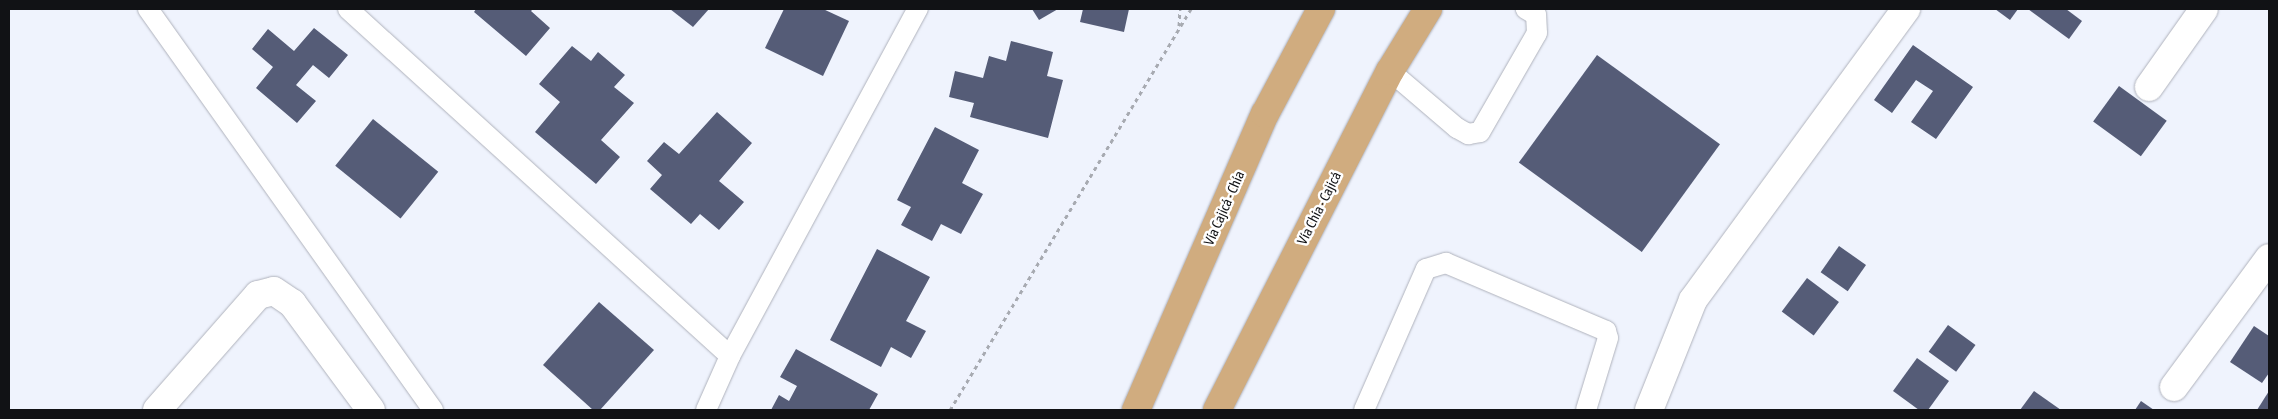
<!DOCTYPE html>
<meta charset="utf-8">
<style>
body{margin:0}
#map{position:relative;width:2278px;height:419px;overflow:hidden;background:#eff3fd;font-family:"Asap Condensed",sans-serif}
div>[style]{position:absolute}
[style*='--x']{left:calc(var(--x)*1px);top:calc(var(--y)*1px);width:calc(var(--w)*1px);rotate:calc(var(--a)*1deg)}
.building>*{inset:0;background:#555c77;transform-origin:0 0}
.path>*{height:3px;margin-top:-1.5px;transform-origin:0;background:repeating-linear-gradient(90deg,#a7aab1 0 4px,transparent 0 8px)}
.roads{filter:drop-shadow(0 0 1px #afb2bc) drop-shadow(0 0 1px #afb2bc)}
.service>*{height:20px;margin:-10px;padding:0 10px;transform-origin:10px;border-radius:10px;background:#fff}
.minor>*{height:28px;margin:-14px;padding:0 14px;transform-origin:14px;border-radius:14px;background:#fff}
.trunk>*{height:28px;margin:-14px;padding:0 14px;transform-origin:14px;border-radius:14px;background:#d0ac7f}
span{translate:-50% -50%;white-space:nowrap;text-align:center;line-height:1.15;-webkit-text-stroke:5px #fff;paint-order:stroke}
.street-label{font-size:14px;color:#111215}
.frame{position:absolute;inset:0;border:10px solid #111215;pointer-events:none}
</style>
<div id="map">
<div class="building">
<div style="clip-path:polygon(476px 9px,533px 9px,531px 11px,550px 28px,526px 56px,474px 12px)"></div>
<div style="clip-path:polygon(670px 9px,709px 9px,693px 27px)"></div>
<div style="clip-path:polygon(784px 9px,823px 9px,849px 21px,823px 76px,765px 48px)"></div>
<div style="clip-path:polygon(1032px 9px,1058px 9px,1039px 20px)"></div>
<div style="clip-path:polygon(1083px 9px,1129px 9px,1124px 32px,1080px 22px)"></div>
<div style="clip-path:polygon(1995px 9px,2018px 9px,2010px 20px)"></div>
<div style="clip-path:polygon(2028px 9px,2066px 9px,2082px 21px,2069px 39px)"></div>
<div style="clip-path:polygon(314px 28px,348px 55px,329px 78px,313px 65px,296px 85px,316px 101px,297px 123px,256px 88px,273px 67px,252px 49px,268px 29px,294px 51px)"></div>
<div style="clip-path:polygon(1011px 41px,1053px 52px,1047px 76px,1063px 80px,1048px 138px,970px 117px,974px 103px,949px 97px,955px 71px,983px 78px,989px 56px,1006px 61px)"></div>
<div style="clip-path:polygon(1913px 45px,1973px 87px,1936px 139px,1911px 122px,1933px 91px,1916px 80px,1892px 113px,1874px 100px)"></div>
<div style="clip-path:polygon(572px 46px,591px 61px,598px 52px,625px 75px,614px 87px,634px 103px,601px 140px,620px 157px,596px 184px,535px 132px,560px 102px,539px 84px)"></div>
<div style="left:1597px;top:55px;width:152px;height:133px;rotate:36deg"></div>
<div style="left:2119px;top:86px;width:59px;height:44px;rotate:36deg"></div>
<div style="clip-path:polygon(717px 112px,752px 143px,719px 181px,744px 202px,719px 230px,700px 214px,691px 224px,650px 189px,662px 175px,647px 161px,664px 142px,679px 154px)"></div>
<div style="left:373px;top:119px;width:84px;height:60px;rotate:39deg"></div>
<div style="clip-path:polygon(935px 127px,979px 150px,962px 183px,983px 194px,961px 234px,941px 224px,932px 241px,901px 225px,911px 207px,897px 200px)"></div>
<div style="left:1839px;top:246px;width:33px;height:32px;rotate:35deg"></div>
<div style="clip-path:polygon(877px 249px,930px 277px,906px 321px,926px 331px,911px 358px,891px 347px,881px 367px,830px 340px)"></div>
<div style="left:1807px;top:278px;width:40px;height:42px;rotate:37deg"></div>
<div style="clip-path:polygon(599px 302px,654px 350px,600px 410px,593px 410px,543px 365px)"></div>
<div style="left:1948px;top:325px;width:34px;height:33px;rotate:36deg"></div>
<div style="clip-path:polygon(2254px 326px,2269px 336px,2269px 373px,2262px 383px,2230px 362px)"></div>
<div style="clip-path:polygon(796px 349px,878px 394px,869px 410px,771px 410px,779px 395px,789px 401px,797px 386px,780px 377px)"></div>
<div style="clip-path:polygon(1917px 358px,1949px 381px,1928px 410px,1919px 410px,1893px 391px)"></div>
<div style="clip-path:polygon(2034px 391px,2061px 410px,2020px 410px)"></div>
<div style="clip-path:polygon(2269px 391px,2269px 410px,2257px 410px)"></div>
<div style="clip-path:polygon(2141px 401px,2154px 410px,2135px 410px)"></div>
</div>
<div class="path">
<div style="--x:1179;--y:26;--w:17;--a:-87"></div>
<div style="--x:950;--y:410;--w:468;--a:-59"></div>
</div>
<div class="roads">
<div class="service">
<div style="--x:148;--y:9;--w:492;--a:54.6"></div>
<div style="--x:348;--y:9;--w:516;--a:42.25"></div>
<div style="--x:1390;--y:71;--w:88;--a:40.4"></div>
<div style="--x:1457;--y:128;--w:13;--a:29"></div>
<div style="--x:1468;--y:134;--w:12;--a:-9"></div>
<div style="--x:1480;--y:132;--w:114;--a:-60.1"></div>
<div style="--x:1537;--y:33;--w:18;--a:-93"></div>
<div style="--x:1536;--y:15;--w:12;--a:-149"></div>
<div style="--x:706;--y:410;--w:59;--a:-66"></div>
<div style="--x:730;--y:356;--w:395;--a:-61.6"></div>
<div style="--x:1364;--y:410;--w:154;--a:-66.3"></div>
<div style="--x:1426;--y:269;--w:21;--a:-17"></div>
<div style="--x:1446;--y:263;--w:174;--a:23"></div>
<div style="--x:1606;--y:331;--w:7;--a:74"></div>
<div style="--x:1608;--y:338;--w:75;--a:107"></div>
</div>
<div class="minor">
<div style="--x:2149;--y:87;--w:95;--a:-54.8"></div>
<div style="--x:2174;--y:387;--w:160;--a:-53.6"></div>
<div style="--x:157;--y:410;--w:153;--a:-48.7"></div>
<div style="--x:258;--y:295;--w:16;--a:-14"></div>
<div style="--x:274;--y:291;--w:22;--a:34"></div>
<div style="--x:292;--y:303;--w:133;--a:53.6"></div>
<div style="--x:1649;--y:410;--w:118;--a:-68.2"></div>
<div style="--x:1693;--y:300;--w:361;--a:-53.8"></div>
</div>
<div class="trunk">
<div style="--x:1136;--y:410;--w:323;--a:-66.5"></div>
<div style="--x:1265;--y:114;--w:119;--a:-61.9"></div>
<div style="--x:1217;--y:410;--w:381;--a:-63"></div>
<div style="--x:1390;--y:71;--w:73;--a:-58.5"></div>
</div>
</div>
<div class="street-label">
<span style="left:1224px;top:208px;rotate:-66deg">Vía Cajicá - Chía</span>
<span style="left:1319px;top:208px;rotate:-63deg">Vía Chía - Cajicá</span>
</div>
<div class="frame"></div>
</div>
